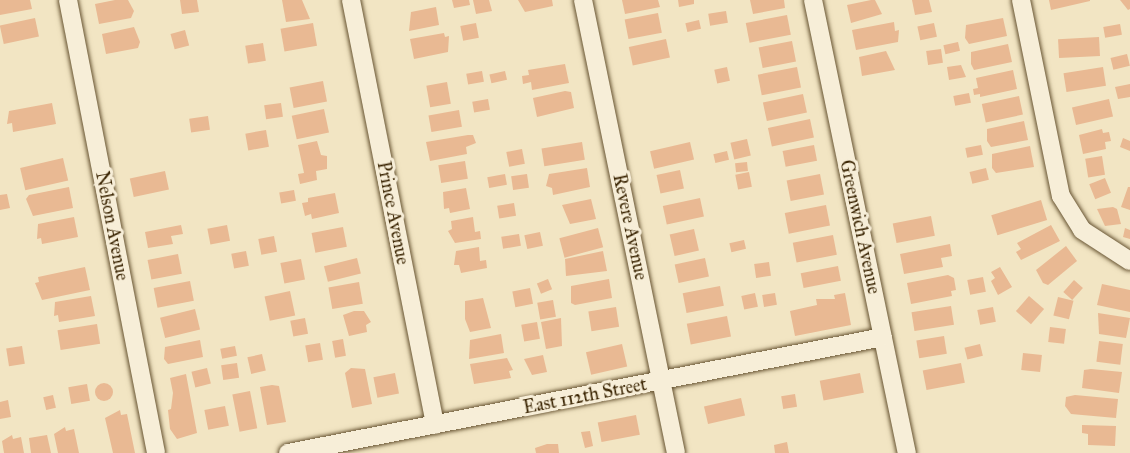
<!DOCTYPE html>
<style>
body{margin:0}
#map{position:relative;width:1130px;height:453px;overflow:hidden;background:#f2e5c3;font-family:"IM FELL Great Primer",serif}
div>[style]{position:absolute}
[style*='--x']{left:calc(var(--x)*1px);top:calc(var(--y)*1px);width:calc(var(--w)*1px);rotate:calc(var(--a)*1deg)}
.building>*{inset:0;background:#e9b993;transform-origin:0 0}
.round{border-radius:50%}
.roads{filter:drop-shadow(0 0 2px #675432) drop-shadow(0 0 2px #675432)}
.minor>*{height:18px;margin:-9px;padding:0 9px;transform-origin:9px;border-radius:9px;background:#f7eed8}
span{translate:-50% -50%;white-space:nowrap;text-align:center;line-height:1.15;-webkit-text-stroke:6px #f7eed8;paint-order:stroke}
.street-label{font-size:18px;color:#392301}
</style>
<div id="map">
<div class="building">
<div style="clip-path:polygon(0 0,30px 0,32px 9px,0 15px)"></div>
<div style="clip-path:polygon(115px 0,128px 0,134px 11px,131px 18px,99px 24px,95px 4px)"></div>
<div style="clip-path:polygon(180px 0,197px 0,199px 12px,182px 14px)"></div>
<div style="clip-path:polygon(282px 0,302px 0,310px 19px,286px 22px)"></div>
<div style="clip-path:polygon(452px 0,469px 0,470px 5px,454px 8px)"></div>
<div style="clip-path:polygon(473px 0,489px 0,492px 11px,476px 14px)"></div>
<div style="clip-path:polygon(518px 0,552px 0,553px 6px,525px 12px)"></div>
<div style="clip-path:polygon(622px 0,658px 0,660px 7px,625px 14px)"></div>
<div style="clip-path:polygon(678px 0,694px 0,694px 4px,679px 7px)"></div>
<div style="clip-path:polygon(750px 0,784px 0,785px 8px,753px 14px)"></div>
<div style="clip-path:polygon(871px 0,875px 0,882px 14px,851px 23px,847px 5px)"></div>
<div style="clip-path:polygon(912px 0,929px 0,932px 12px,915px 15px)"></div>
<div style="clip-path:polygon(1049px 0,1090px 0,1090px 1px,1051px 10px)"></div>
<div style="clip-path:polygon(1120px 0,1130px 0,1130px 9px,1128px 10px)"></div>
<div style="clip-path:polygon(436px 7px,439px 25px,409px 31px,411px 12px)"></div>
<div style="left:726px;top:11px;width:12px;height:18px;rotate:81deg"></div>
<div style="left:658px;top:13px;width:20px;height:34px;rotate:79deg"></div>
<div style="left:787px;top:15px;width:20px;height:42px;rotate:79deg"></div>
<div style="left:35px;top:18px;width:19px;height:36px;rotate:78deg"></div>
<div style="clip-path:polygon(1003px 18px,1007px 36px,969px 44px,965px 38px,966px 25px)"></div>
<div style="left:699px;top:20px;width:9px;height:14px;rotate:77deg"></div>
<div style="clip-path:polygon(894px 22px,895px 31px,899px 30px,898px 42px,856px 50px,852px 30px)"></div>
<div style="left:313px;top:23px;width:23px;height:33px;rotate:80deg"></div>
<div style="left:476px;top:23px;width:15px;height:16px;rotate:79deg"></div>
<div style="left:934px;top:23px;width:14px;height:17px;rotate:78deg"></div>
<div style="left:1120px;top:24px;width:11px;height:17px;rotate:80deg"></div>
<div style="clip-path:polygon(134px 27px,140px 42px,138px 48px,106px 54px,102px 34px)"></div>
<div style="left:185px;top:30px;width:16px;height:15px;rotate:75deg"></div>
<div style="clip-path:polygon(444px 33px,445px 37px,449px 36px,448px 52px,414px 59px,410px 39px)"></div>
<div style="left:1099px;top:37px;width:19px;height:41px;rotate:87deg"></div>
<div style="left:666px;top:39px;width:19px;height:38px;rotate:78deg"></div>
<div style="left:792px;top:41px;width:21px;height:34px;rotate:79deg"></div>
<div style="left:958px;top:42px;width:9px;height:15px;rotate:77deg"></div>
<div style="left:263px;top:43px;width:18px;height:18px;rotate:81deg"></div>
<div style="clip-path:polygon(1008px 44px,1012px 62px,974px 70px,971px 64px,971px 52px)"></div>
<div style="left:941px;top:49px;width:14px;height:15px;rotate:82deg"></div>
<div style="clip-path:polygon(886px 51px,895px 70px,862px 76px,859px 57px)"></div>
<div style="left:1127px;top:54px;width:12px;height:17px;rotate:76deg"></div>
<div style="clip-path:polygon(565px 64px,569px 83px,532px 90px,531px 82px,523px 84px,522px 76px,529px 75px,528px 70px)"></div>
<div style="clip-path:polygon(961px 65px,966px 77px,949px 80px,947px 67px)"></div>
<div style="left:727px;top:67px;width:14px;height:13px;rotate:78deg"></div>
<div style="left:797px;top:67px;width:21px;height:40px;rotate:79deg"></div>
<div style="left:1103px;top:67px;width:19px;height:40px;rotate:81deg"></div>
<div style="clip-path:polygon(1013px 70px,1017px 89px,980px 97px,980px 94px,974px 95px,973px 89px,978px 88px,976px 78px)"></div>
<div style="left:482px;top:71px;width:11px;height:16px;rotate:80deg"></div>
<div style="left:505px;top:71px;width:9px;height:16px;rotate:77deg"></div>
<div style="left:323px;top:81px;width:21px;height:34px;rotate:79deg"></div>
<div style="left:447px;top:82px;width:22px;height:21px;rotate:80deg"></div>
<div style="clip-path:polygon(1130px 84px,1130px 97px,1118px 99px,1115px 87px)"></div>
<div style="clip-path:polygon(565px 91px,571px 92px,574px 108px,537px 117px,533px 98px)"></div>
<div style="left:969px;top:93px;width:10px;height:16px;rotate:79deg"></div>
<div style="left:803px;top:94px;width:19px;height:41px;rotate:78deg"></div>
<div style="left:1019px;top:96px;width:19px;height:38px;rotate:78deg"></div>
<div style="left:488px;top:99px;width:11px;height:16px;rotate:80deg"></div>
<div style="left:1109px;top:99px;width:18px;height:38px;rotate:77deg"></div>
<div style="clip-path:polygon(52px 103px,56px 124px,13px 132px,12px 123px,7px 124px,9px 111px)"></div>
<div style="left:281px;top:103px;width:14px;height:17px;rotate:82deg"></div>
<div style="left:324px;top:109px;width:24px;height:33px;rotate:78deg"></div>
<div style="left:459px;top:110px;width:17px;height:31px;rotate:80deg"></div>
<div style="left:208px;top:116px;width:14px;height:19px;rotate:82deg"></div>
<div style="left:810px;top:119px;width:19px;height:43px;rotate:78deg"></div>
<div style="clip-path:polygon(1024px 121px,1028px 140px,991px 147px,987px 141px,987px 129px)"></div>
<div style="clip-path:polygon(1102px 129px,1103px 133px,1109px 132px,1111px 141px,1105px 142px,1106px 149px,1083px 154px,1079px 135px)"></div>
<div style="left:266px;top:130px;width:17px;height:21px;rotate:80deg"></div>
<div style="clip-path:polygon(468px 135px,473px 135px,476px 143px,466px 147px,467px 154px,430px 161px,426px 142px)"></div>
<div style="clip-path:polygon(1123px 138px,1130px 141px,1130px 151px,1120px 147px)"></div>
<div style="left:747px;top:139px;width:17px;height:17px;rotate:77deg"></div>
<div style="clip-path:polygon(317px 141px,321px 155px,327px 156px,327px 169px,316px 171px,317px 180px,300px 184px,298px 174px,304px 173px,298px 145px)"></div>
<div style="left:582px;top:142px;width:18px;height:41px;rotate:81deg"></div>
<div style="left:690px;top:142px;width:18px;height:41px;rotate:77deg"></div>
<div style="left:814px;top:145px;width:16px;height:32px;rotate:79deg"></div>
<div style="left:981px;top:145px;width:10px;height:16px;rotate:79deg"></div>
<div style="clip-path:polygon(1030px 146px,1034px 167px,996px 173px,992px 168px,992px 154px)"></div>
<div style="left:522px;top:149px;width:15px;height:16px;rotate:79deg"></div>
<div style="left:727px;top:151px;width:9px;height:14px;rotate:77deg"></div>
<div style="left:1102px;top:156px;width:19px;height:17px;rotate:81deg"></div>
<div style="left:63px;top:158px;width:23px;height:44px;rotate:77deg"></div>
<div style="left:465px;top:161px;width:18px;height:27px;rotate:81deg"></div>
<div style="left:747px;top:162px;width:9px;height:12px;rotate:84deg"></div>
<div style="clip-path:polygon(587px 168px,590px 187px,553px 195px,552px 188px,546px 186px,549px 174px)"></div>
<div style="left:986px;top:168px;width:12px;height:17px;rotate:76deg"></div>
<div style="left:680px;top:170px;width:19px;height:24px;rotate:78deg"></div>
<div style="left:165px;top:171px;width:19px;height:36px;rotate:78deg"></div>
<div style="left:749px;top:172px;width:15px;height:14px;rotate:79deg"></div>
<div style="left:505px;top:174px;width:11px;height:18px;rotate:80deg"></div>
<div style="left:527px;top:174px;width:14px;height:16px;rotate:82deg"></div>
<div style="left:820px;top:174px;width:21px;height:34px;rotate:79deg"></div>
<div style="left:1105px;top:178px;width:16px;height:17px;rotate:68deg"></div>
<div style="clip-path:polygon(69px 187px,73px 208px,33px 216px,26px 199px,29px 195px)"></div>
<div style="clip-path:polygon(1128px 187px,1130px 187px,1130px 210px,1121px 207px)"></div>
<div style="clip-path:polygon(466px 188px,470px 209px,450px 213px,449px 208px,444px 209px,443px 192px)"></div>
<div style="left:294px;top:190px;width:11px;height:15px;rotate:80deg"></div>
<div style="clip-path:polygon(335px 193px,339px 213px,312px 219px,311px 214px,305px 216px,302px 203px,308px 202px,308px 198px)"></div>
<div style="clip-path:polygon(7px 194px,10px 208px,0 210px,0 195px)"></div>
<div style="left:700px;top:198px;width:19px;height:38px;rotate:78deg"></div>
<div style="clip-path:polygon(591px 199px,596px 219px,570px 224px,562px 205px)"></div>
<div style="left:1041px;top:200px;width:21px;height:52px;rotate:73deg"></div>
<div style="left:514px;top:203px;width:13px;height:17px;rotate:81deg"></div>
<div style="left:826px;top:205px;width:21px;height:42px;rotate:79deg"></div>
<div style="clip-path:polygon(1113px 207px,1117px 209px,1121px 224px,1105px 226px,1097px 209px)"></div>
<div style="left:931px;top:216px;width:20px;height:39px;rotate:79deg"></div>
<div style="clip-path:polygon(74px 217px,78px 237px,42px 244px,41px 238px,37px 239px,38px 224px)"></div>
<div style="clip-path:polygon(473px 217px,475px 232px,480px 231px,481px 239px,455px 243px,448px 231px,452px 229px,451px 221px)"></div>
<div style="clip-path:polygon(181px 225px,183px 234px,171px 236px,173px 244px,148px 248px,145px 232px)"></div>
<div style="left:227px;top:225px;width:16px;height:20px;rotate:79deg"></div>
<div style="clip-path:polygon(1051px 225px,1060px 241px,1021px 260px,1016px 252px,1021px 249px,1017px 243px)"></div>
<div style="left:343px;top:227px;width:20px;height:32px;rotate:79deg"></div>
<div style="left:598px;top:228px;width:20px;height:40px;rotate:75deg"></div>
<div style="clip-path:polygon(1125px 228px,1130px 230px,1130px 239px,1123px 237px)"></div>
<div style="left:694px;top:229px;width:22px;height:25px;rotate:77deg"></div>
<div style="left:540px;top:232px;width:14px;height:16px;rotate:78deg"></div>
<div style="left:519px;top:234px;width:12px;height:18px;rotate:81deg"></div>
<div style="left:833px;top:235px;width:20px;height:41px;rotate:79deg"></div>
<div style="left:274px;top:236px;width:16px;height:16px;rotate:79deg"></div>
<div style="left:744px;top:240px;width:9px;height:15px;rotate:77deg"></div>
<div style="clip-path:polygon(950px 244px,952px 256px,941px 258px,943px 267px,904px 274px,900px 254px)"></div>
<div style="clip-path:polygon(1066px 246px,1077px 261px,1048px 285px,1043px 283px,1036px 270px)"></div>
<div style="clip-path:polygon(479px 247px,480px 261px,486px 260px,487px 268px,461px 273px,459px 265px,454px 265px,456px 251px)"></div>
<div style="left:246px;top:251px;width:15px;height:15px;rotate:79deg"></div>
<div style="clip-path:polygon(603px 251px,607px 271px,566px 276px,565px 259px)"></div>
<div style="left:178px;top:254px;width:20px;height:31px;rotate:79deg"></div>
<div style="left:357px;top:258px;width:16px;height:34px;rotate:76deg"></div>
<div style="left:705px;top:258px;width:19px;height:31px;rotate:78deg"></div>
<div style="left:301px;top:259px;width:21px;height:21px;rotate:79deg"></div>
<div style="left:769px;top:262px;width:14px;height:15px;rotate:82deg"></div>
<div style="left:838px;top:266px;width:15px;height:38px;rotate:79deg"></div>
<div style="clip-path:polygon(85px 267px,90px 290px,42px 300px,35px 283px,39px 282px,38px 277px)"></div>
<div style="clip-path:polygon(1000px 267px,1012px 287px,998px 295px,991px 281px,995px 278px,991px 272px)"></div>
<div style="clip-path:polygon(948px 275px,954px 278px,956px 290px,951px 291px,952px 296px,911px 304px,907px 283px)"></div>
<div style="left:983px;top:277px;width:15px;height:16px;rotate:79deg"></div>
<div style="left:548px;top:279px;width:11px;height:12px;rotate:68deg"></div>
<div style="clip-path:polygon(609px 279px,612px 298px,575px 305px,571px 303px,571px 286px)"></div>
<div style="left:1074px;top:280px;width:12px;height:16px;rotate:42deg"></div>
<div style="left:190px;top:281px;width:20px;height:37px;rotate:79deg"></div>
<div style="left:359px;top:282px;width:22px;height:31px;rotate:80deg"></div>
<div style="clip-path:polygon(1102px 284px,1130px 290px,1130px 312px,1097px 305px)"></div>
<div style="left:720px;top:286px;width:20px;height:38px;rotate:79deg"></div>
<div style="left:530px;top:288px;width:16px;height:18px;rotate:79deg"></div>
<div style="left:290px;top:291px;width:25px;height:26px;rotate:78deg"></div>
<div style="left:755px;top:293px;width:14px;height:14px;rotate:78deg"></div>
<div style="left:775px;top:293px;width:12px;height:13px;rotate:81deg"></div>
<div style="clip-path:polygon(845px 293px,851px 325px,795px 336px,790px 311px,817px 305px,816px 299px,835px 299px,834px 295px)"></div>
<div style="clip-path:polygon(91px 296px,95px 316px,59px 322px,58px 315px,54px 316px,55px 302px)"></div>
<div style="left:1029px;top:296px;width:20px;height:20px;rotate:41deg"></div>
<div style="left:1058px;top:297px;width:16px;height:19px;rotate:14deg"></div>
<div style="clip-path:polygon(483px 298px,491px 328px,470px 332px,465px 319px,465px 301px)"></div>
<div style="left:553px;top:300px;width:17px;height:16px;rotate:80deg"></div>
<div style="left:951px;top:306px;width:19px;height:40px;rotate:81deg"></div>
<div style="left:616px;top:307px;width:20px;height:28px;rotate:81deg"></div>
<div style="left:993px;top:307px;width:15px;height:16px;rotate:79deg"></div>
<div style="left:195px;top:309px;width:21px;height:36px;rotate:76deg"></div>
<div style="clip-path:polygon(354px 311px,364px 311px,371px 322px,366px 325px,367px 332px,349px 336px,343px 315px)"></div>
<div style="clip-path:polygon(1098px 313px,1130px 318px,1126px 338px,1099px 334px)"></div>
<div style="left:727px;top:316px;width:21px;height:41px;rotate:79deg"></div>
<div style="left:305px;top:318px;width:16px;height:15px;rotate:79deg"></div>
<div style="clip-path:polygon(561px 318px,562px 346px,546px 349px,541px 322px)"></div>
<div style="left:537px;top:322px;width:17px;height:16px;rotate:80deg"></div>
<div style="left:97px;top:324px;width:20px;height:40px;rotate:81deg"></div>
<div style="left:1050px;top:327px;width:16px;height:15px;rotate:7deg"></div>
<div style="clip-path:polygon(501px 334px,504px 353px,469px 359px,470px 340px)"></div>
<div style="left:944px;top:336px;width:18px;height:28px;rotate:81deg"></div>
<div style="left:343px;top:339px;width:17px;height:11px;rotate:80deg"></div>
<div style="clip-path:polygon(200px 340px,203px 357px,168px 364px,164px 359px,165px 347px)"></div>
<div style="left:1099px;top:341px;width:24px;height:21px;rotate:7deg"></div>
<div style="left:320px;top:343px;width:17px;height:15px;rotate:80deg"></div>
<div style="left:622px;top:344px;width:23px;height:37px;rotate:77deg"></div>
<div style="left:980px;top:344px;width:12px;height:16px;rotate:76deg"></div>
<div style="left:22px;top:346px;width:18px;height:16px;rotate:81deg"></div>
<div style="left:235px;top:346px;width:10px;height:15px;rotate:79deg"></div>
<div style="left:1023px;top:353px;width:19px;height:17px;rotate:6deg"></div>
<div style="left:262px;top:354px;width:17px;height:15px;rotate:77deg"></div>
<div style="clip-path:polygon(543px 355px,547px 372px,532px 375px,524px 359px)"></div>
<div style="clip-path:polygon(507px 358px,513px 370px,509px 371px,511px 378px,474px 384px,470px 364px)"></div>
<div style="left:237px;top:363px;width:15px;height:16px;rotate:82deg"></div>
<div style="left:961px;top:363px;width:20px;height:39px;rotate:79deg"></div>
<div style="left:207px;top:368px;width:16px;height:16px;rotate:76deg"></div>
<div style="clip-path:polygon(351px 368px,365px 369px,372px 404px,352px 408px,345px 373px)"></div>
<div style="clip-path:polygon(1091px 369px,1122px 372px,1119px 393px,1082px 388px,1084px 370px)"></div>
<div style="left:395px;top:373px;width:21px;height:22px;rotate:79deg"></div>
<div style="left:860px;top:373px;width:20px;height:41px;rotate:79deg"></div>
<div style="clip-path:polygon(186px 374px,197px 433px,177px 439px,170px 429px,168px 410px,171px 409px,173px 393px,170px 378px)"></div>
<div class="round" style="left:95px;top:383px;width:18px;height:18px"></div>
<div style="left:87px;top:384px;width:17px;height:19px;rotate:80deg"></div>
<div style="clip-path:polygon(272px 385px,279px 386px,286px 422px,267px 425px,260px 387px)"></div>
<div style="left:250px;top:391px;width:38px;height:18px;rotate:79deg"></div>
<div style="left:795px;top:394px;width:13px;height:14px;rotate:81deg"></div>
<div style="left:53px;top:395px;width:13px;height:10px;rotate:77deg"></div>
<div style="clip-path:polygon(1075px 395px,1118px 399px,1116px 418px,1071px 414px,1065px 406px,1066px 397px)"></div>
<div style="left:741px;top:398px;width:18px;height:38px;rotate:77deg"></div>
<div style="clip-path:polygon(8px 400px,11px 417px,0 419px,0 402px)"></div>
<div style="left:225px;top:406px;width:20px;height:21px;rotate:79deg"></div>
<div style="clip-path:polygon(120px 410px,121px 415px,127px 414px,135px 453px,113px 453px,105px 418px)"></div>
<div style="left:636px;top:415px;width:20px;height:39px;rotate:79deg"></div>
<div style="clip-path:polygon(1082px 425px,1116px 426px,1115px 446px,1088px 445px,1088px 434px,1082px 433px)"></div>
<div style="clip-path:polygon(65px 427px,66px 431px,74px 429px,79px 453px,58px 453px,54px 434px)"></div>
<div style="clip-path:polygon(590px 431px,593px 446px,585px 448px,581px 432px)"></div>
<div style="clip-path:polygon(12px 435px,13px 439px,21px 437px,24px 453px,4px 453px,2px 441px)"></div>
<div style="clip-path:polygon(47px 435px,51px 453px,31px 453px,29px 438px)"></div>
<div style="clip-path:polygon(787px 442px,789px 453px,775px 453px,774px 445px)"></div>
<div style="clip-path:polygon(547px 444px,558px 444px,559px 453px,536px 453px,535px 448px)"></div>
</div>
<div class="roads">
<div class="minor">
<div style="--x:68;--y:0;--w:461;--a:79"></div>
<div style="--x:351;--y:0;--w:433;--a:78.8"></div>
<div style="--x:583;--y:0;--w:462;--a:78.4"></div>
<div style="--x:813;--y:0;--w:463;--a:78.3"></div>
<div style="--x:1021;--y:0;--w:200;--a:78.5"></div>
<div style="--x:1061;--y:196;--w:40;--a:58"></div>
<div style="--x:1082;--y:230;--w:57;--a:32.9"></div>
<div style="--x:288;--y:453;--w:606;--a:-11.03"></div>
</div>
</div>
<div class="street-label">
<span style="left:393px;top:213px;rotate:79deg">Prince Avenue</span>
<span style="left:112px;top:226px;rotate:79deg">Nelson Avenue</span>
<span style="left:630px;top:227px;rotate:78deg">Revere Avenue</span>
<span style="left:860px;top:227px;rotate:78deg">Greenwich Avenue</span>
<span style="left:585px;top:396px;rotate:-11deg">East 112th Street</span>
</div>
</div>
